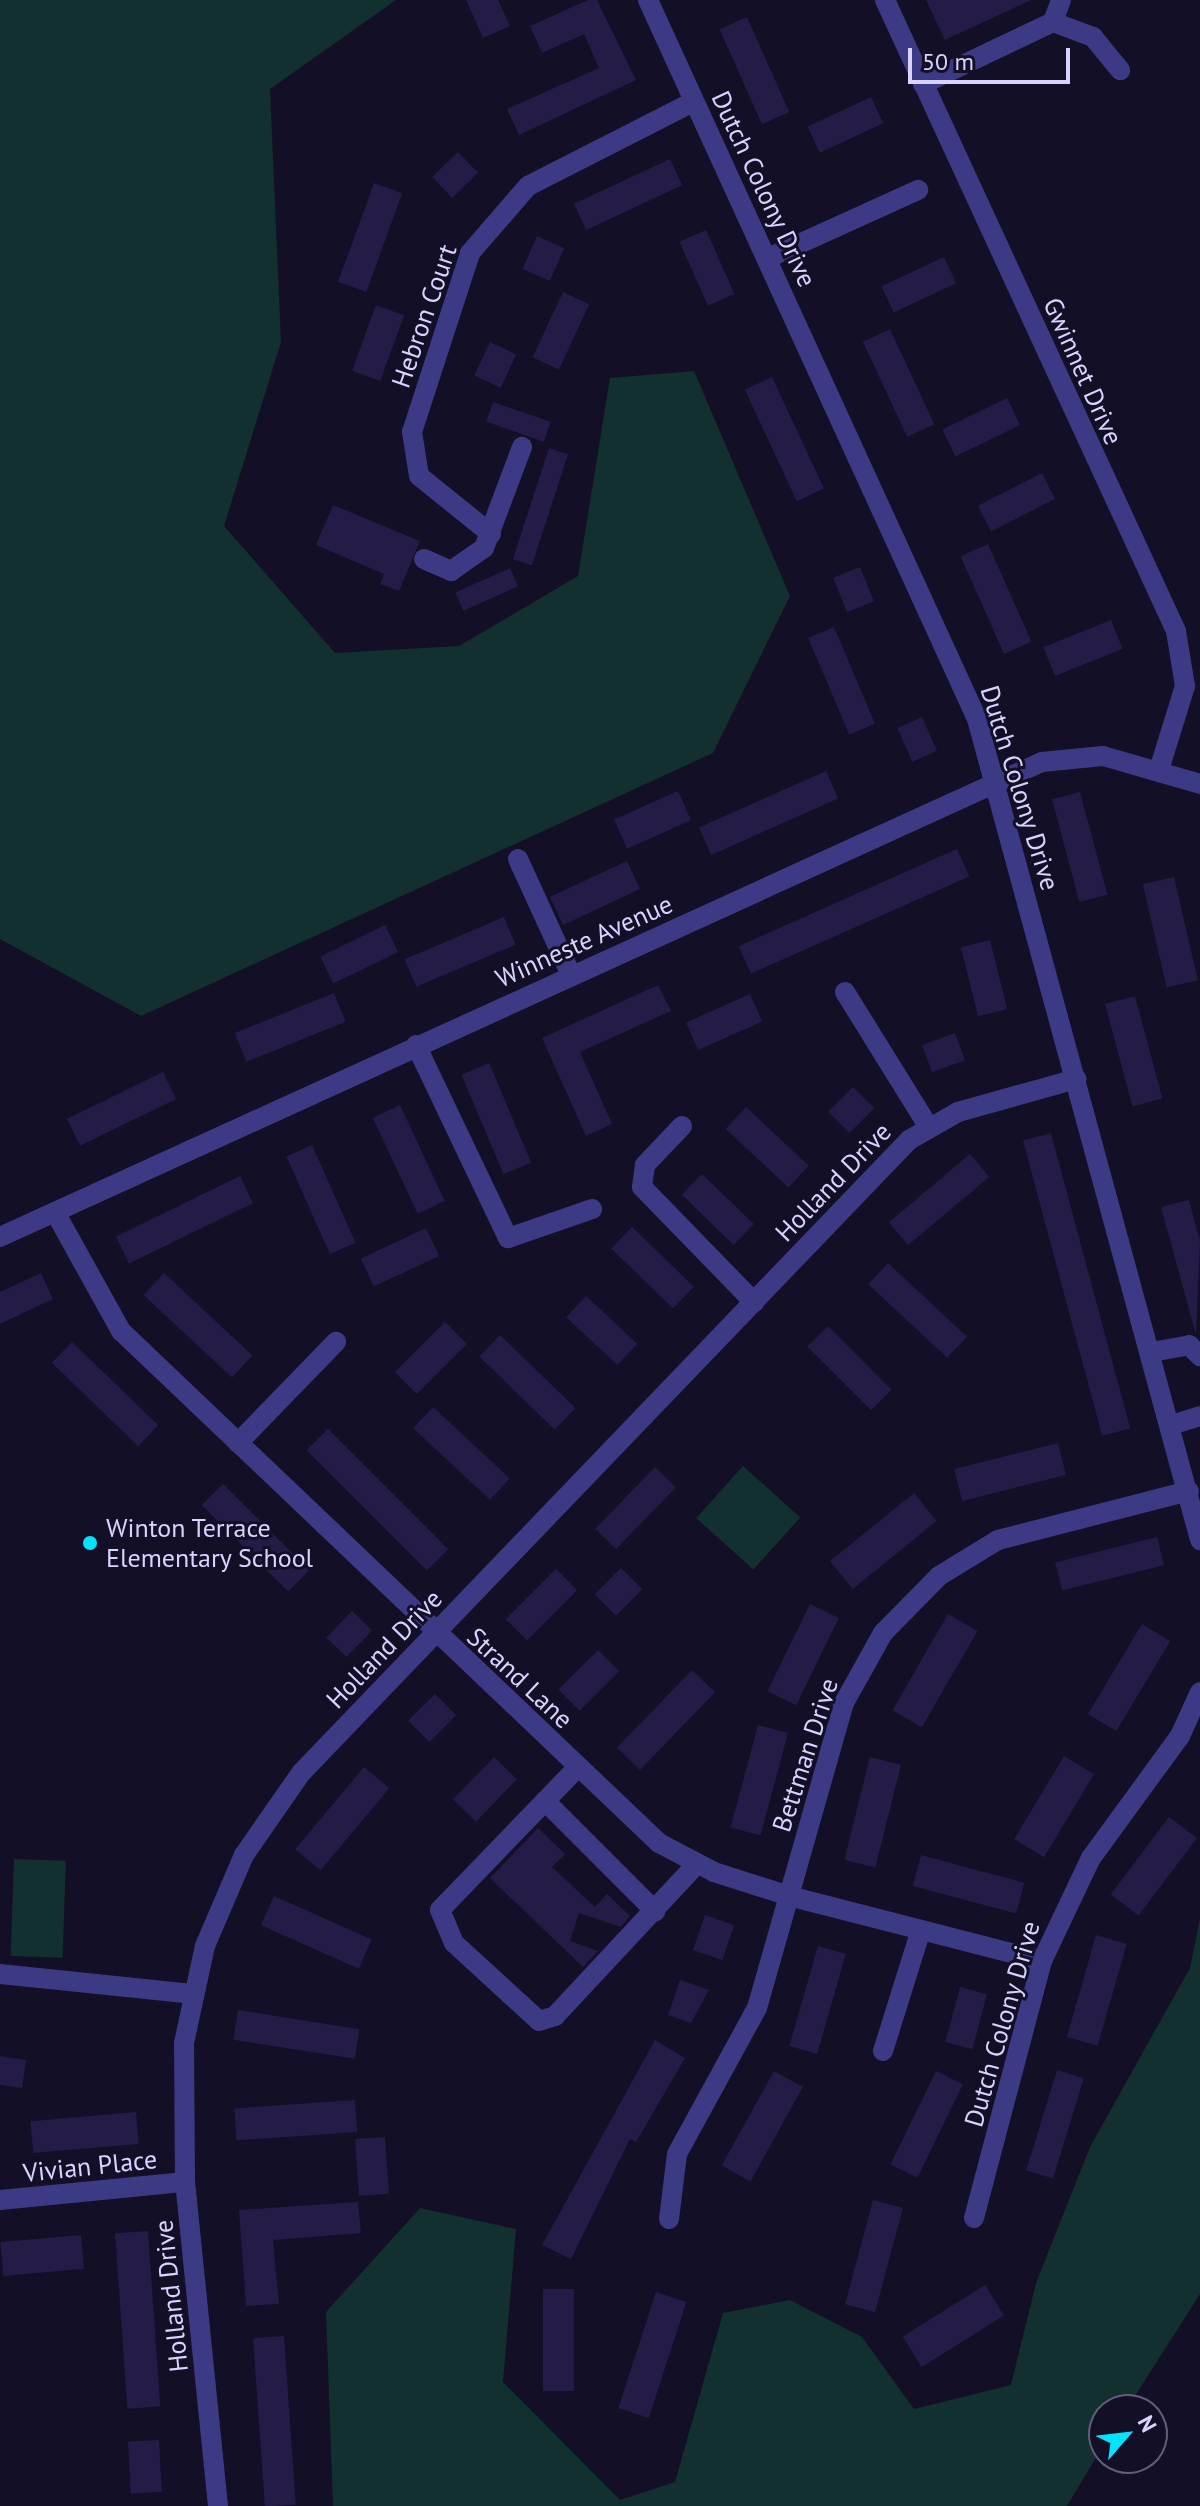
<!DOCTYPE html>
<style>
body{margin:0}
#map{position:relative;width:1200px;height:2506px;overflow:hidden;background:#130f26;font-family:"PT Sans",sans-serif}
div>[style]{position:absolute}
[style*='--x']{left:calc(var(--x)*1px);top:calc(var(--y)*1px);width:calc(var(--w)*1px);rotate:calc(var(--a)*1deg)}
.green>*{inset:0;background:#12302f;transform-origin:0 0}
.building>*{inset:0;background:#241b47;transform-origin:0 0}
.minor>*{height:20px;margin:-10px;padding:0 10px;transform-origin:10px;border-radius:10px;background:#3d3a85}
.dots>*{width:22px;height:22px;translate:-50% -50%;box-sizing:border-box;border:4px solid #130f26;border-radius:50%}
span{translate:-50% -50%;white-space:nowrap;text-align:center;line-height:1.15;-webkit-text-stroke:6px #130f26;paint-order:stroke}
.street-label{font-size:26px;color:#d9d4ff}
.poi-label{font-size:26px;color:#d9d4ff}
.left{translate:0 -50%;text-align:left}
.north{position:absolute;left:1088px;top:2394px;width:80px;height:80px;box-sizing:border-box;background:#130f26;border:2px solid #625e7d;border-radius:50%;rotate:62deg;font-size:22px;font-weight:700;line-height:32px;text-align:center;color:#d9d4ff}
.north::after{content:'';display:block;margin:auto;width:28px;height:36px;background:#00e5ff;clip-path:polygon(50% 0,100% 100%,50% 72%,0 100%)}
.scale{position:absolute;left:908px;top:48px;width:162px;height:36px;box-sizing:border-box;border:4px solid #d9d4ff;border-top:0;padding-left:10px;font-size:24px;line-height:28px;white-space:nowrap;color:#d9d4ff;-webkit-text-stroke:6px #130f26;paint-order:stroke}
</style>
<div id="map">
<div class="green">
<div style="clip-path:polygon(0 0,396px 0,270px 89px,281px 342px,224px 526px,335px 653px,459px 646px,578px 576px,610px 378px,694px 371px,790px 596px,713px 753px,141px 1016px,0 939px)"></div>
<div style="left:743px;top:1466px;width:77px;height:70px;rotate:42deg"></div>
<div style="left:14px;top:1859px;width:52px;height:97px;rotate:2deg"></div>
<div style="clip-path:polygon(1200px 1918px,1200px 2294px,1126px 2410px,1104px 2410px,1104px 2444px,1067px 2506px,333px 2506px,326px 2312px,420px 2208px,516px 2229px,503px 2382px,620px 2500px,675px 2482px,723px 2313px,790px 2300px,862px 2337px,914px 2409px,1011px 2385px,1036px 2283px,1090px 2147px,1190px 1968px)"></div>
</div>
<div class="building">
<div style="clip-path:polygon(466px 0,498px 0,510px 26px,483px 38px)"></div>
<div style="clip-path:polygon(588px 0,597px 0,636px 80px,519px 135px,507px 109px,599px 68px,584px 34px,542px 53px,530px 26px)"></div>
<div style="clip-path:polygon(926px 0,1031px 0,945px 40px)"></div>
<div style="left:747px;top:17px;width:104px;height:30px;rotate:66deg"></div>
<div style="left:871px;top:97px;width:29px;height:70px;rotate:65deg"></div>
<div style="left:458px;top:152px;width:29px;height:36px;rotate:46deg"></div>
<div style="left:670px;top:159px;width:29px;height:106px;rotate:65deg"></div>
<div style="left:374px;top:183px;width:30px;height:105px;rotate:20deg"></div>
<div style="left:706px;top:230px;width:70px;height:29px;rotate:66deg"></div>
<div style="left:537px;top:236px;width:30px;height:36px;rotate:24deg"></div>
<div style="left:944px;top:257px;width:29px;height:69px;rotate:65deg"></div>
<div style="left:563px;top:292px;width:29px;height:72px;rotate:25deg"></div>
<div style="left:376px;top:305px;width:30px;height:70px;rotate:20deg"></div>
<div style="left:890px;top:329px;width:105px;height:30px;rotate:65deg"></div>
<div style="left:490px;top:342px;width:29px;height:37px;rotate:25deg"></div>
<div style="left:772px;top:377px;width:123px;height:30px;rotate:65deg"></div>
<div style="left:1007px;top:398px;width:30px;height:72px;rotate:64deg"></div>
<div style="left:493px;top:402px;width:61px;height:21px;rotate:19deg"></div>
<div style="left:549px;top:448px;width:20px;height:117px;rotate:18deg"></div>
<div style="left:1042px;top:473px;width:29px;height:72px;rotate:63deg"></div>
<div style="clip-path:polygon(333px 505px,420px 541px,399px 591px,380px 584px,384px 574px,316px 545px)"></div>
<div style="left:988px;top:544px;width:107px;height:30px;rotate:66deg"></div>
<div style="left:860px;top:567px;width:37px;height:29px;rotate:68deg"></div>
<div style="left:510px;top:568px;width:20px;height:60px;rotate:66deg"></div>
<div style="left:1111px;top:620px;width:31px;height:73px;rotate:68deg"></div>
<div style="left:834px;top:627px;width:105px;height:28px;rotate:67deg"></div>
<div style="left:922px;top:717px;width:37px;height:27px;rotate:66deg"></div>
<div style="left:826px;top:771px;width:30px;height:139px;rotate:66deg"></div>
<div style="left:678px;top:791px;width:32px;height:70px;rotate:66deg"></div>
<div style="left:1080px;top:792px;width:106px;height:29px;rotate:75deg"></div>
<div style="left:957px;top:849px;width:30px;height:239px;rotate:66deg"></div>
<div style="left:627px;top:861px;width:31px;height:85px;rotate:65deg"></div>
<div style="left:1174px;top:877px;width:106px;height:32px;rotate:77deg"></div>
<div style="left:504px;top:917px;width:30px;height:108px;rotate:67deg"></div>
<div style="left:385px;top:925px;width:30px;height:72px;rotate:64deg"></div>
<div style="left:990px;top:940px;width:71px;height:30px;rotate:76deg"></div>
<div style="clip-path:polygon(658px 985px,671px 1011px,580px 1052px,612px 1124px,586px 1136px,542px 1038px)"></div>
<div style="left:334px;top:993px;width:31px;height:107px;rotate:68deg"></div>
<div style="left:750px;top:994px;width:30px;height:70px;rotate:66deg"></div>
<div style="left:1135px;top:996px;width:106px;height:31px;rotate:75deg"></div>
<div style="left:955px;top:1033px;width:29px;height:35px;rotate:70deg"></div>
<div style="left:489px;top:1063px;width:108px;height:30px;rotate:67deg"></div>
<div style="left:163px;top:1072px;width:30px;height:107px;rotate:64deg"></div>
<div style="left:853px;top:1087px;width:30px;height:35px;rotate:45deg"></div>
<div style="left:400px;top:1105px;width:106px;height:30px;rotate:65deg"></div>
<div style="left:746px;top:1107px;width:86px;height:30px;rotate:43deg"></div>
<div style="left:1051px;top:1133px;width:306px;height:29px;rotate:75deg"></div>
<div style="left:312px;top:1145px;width:107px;height:28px;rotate:66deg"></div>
<div style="left:970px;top:1154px;width:30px;height:106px;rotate:50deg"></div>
<div style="left:702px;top:1174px;width:72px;height:29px;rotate:44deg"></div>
<div style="left:240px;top:1176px;width:30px;height:138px;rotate:64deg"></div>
<div style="clip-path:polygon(1189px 1200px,1200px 1241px,1196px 1335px,1161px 1207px)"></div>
<div style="left:632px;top:1227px;width:86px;height:30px;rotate:44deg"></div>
<div style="left:426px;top:1228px;width:31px;height:72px;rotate:65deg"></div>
<div style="left:888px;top:1263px;width:108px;height:29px;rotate:43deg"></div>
<div style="clip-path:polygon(41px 1273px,53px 1299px,0 1324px,0 1292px)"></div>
<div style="left:164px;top:1273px;width:121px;height:30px;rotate:43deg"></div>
<div style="left:586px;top:1296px;width:70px;height:29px;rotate:43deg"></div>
<div style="left:445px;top:1322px;width:31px;height:71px;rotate:45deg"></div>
<div style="left:828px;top:1326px;width:90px;height:29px;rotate:45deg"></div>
<div style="left:500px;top:1335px;width:105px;height:30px;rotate:44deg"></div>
<div style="left:72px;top:1342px;width:120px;height:29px;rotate:44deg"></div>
<div style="left:433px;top:1407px;width:105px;height:29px;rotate:43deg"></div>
<div style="left:328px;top:1429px;width:170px;height:30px;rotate:45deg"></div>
<div style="left:1058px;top:1443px;width:33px;height:107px;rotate:76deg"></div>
<div style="left:655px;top:1467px;width:29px;height:86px;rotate:44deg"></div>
<div style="left:223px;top:1484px;width:122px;height:30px;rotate:45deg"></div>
<div style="left:914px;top:1493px;width:36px;height:108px;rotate:51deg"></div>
<div style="left:1157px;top:1537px;width:29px;height:105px;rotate:76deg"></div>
<div style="left:621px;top:1568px;width:30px;height:37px;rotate:45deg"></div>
<div style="left:556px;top:1569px;width:30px;height:71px;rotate:45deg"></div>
<div style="left:810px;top:1604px;width:32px;height:97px;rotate:26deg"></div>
<div style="left:352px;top:1611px;width:28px;height:37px;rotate:44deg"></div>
<div style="left:948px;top:1614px;width:34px;height:111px;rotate:30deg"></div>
<div style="left:1142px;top:1624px;width:33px;height:105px;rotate:31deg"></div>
<div style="left:598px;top:1650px;width:30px;height:56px;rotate:45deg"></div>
<div style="left:692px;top:1670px;width:32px;height:108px;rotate:44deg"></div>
<div style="left:435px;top:1694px;width:30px;height:38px;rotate:45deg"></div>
<div style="left:758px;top:1725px;width:31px;height:106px;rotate:15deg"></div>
<div style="left:1064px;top:1756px;width:35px;height:97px;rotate:31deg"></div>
<div style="left:494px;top:1757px;width:32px;height:59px;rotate:44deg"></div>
<div style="left:870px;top:1757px;width:32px;height:106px;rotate:14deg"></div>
<div style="left:364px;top:1767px;width:33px;height:107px;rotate:40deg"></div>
<div style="left:1169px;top:1817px;width:35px;height:97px;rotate:37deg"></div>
<div style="clip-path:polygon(538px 1828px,565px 1854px,552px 1867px,595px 1907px,607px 1894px,630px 1916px,621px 1927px,579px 1913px,570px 1941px,598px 1951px,583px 1967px,490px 1878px)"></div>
<div style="left:921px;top:1855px;width:107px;height:32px;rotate:15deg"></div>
<div style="left:274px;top:1896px;width:107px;height:32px;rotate:24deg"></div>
<div style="left:705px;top:1915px;width:31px;height:37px;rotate:19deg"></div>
<div style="left:1096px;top:1935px;width:32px;height:106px;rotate:16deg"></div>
<div style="left:818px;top:1946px;width:29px;height:104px;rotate:16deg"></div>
<div style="clip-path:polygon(680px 1980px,709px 1990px,691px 2023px,668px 2015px)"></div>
<div style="left:960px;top:1987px;width:28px;height:57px;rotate:15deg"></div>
<div style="left:238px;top:2010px;width:123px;height:30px;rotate:9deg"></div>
<div style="clip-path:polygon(655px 2040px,685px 2058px,636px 2142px,630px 2139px,571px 2259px,542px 2245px)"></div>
<div style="clip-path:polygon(0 2056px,26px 2060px,22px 2088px,0 2085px)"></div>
<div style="left:1057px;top:2070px;width:28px;height:105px;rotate:17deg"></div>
<div style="left:774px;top:2071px;width:33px;height:108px;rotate:29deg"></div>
<div style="left:936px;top:2071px;width:30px;height:104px;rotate:26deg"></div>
<div style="left:355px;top:2100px;width:32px;height:121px;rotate:86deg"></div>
<div style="left:136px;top:2112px;width:32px;height:106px;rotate:85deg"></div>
<div style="left:385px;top:2137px;width:57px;height:30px;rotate:86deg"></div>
<div style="left:873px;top:2200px;width:31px;height:108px;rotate:15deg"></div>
<div style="clip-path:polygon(358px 2202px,361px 2233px,273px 2240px,279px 2304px,246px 2306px,239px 2210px)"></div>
<div style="left:148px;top:2231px;width:176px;height:33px;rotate:86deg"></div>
<div style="left:81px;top:2235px;width:34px;height:81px;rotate:85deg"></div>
<div style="left:985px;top:2285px;width:36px;height:97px;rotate:58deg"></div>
<div style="left:543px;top:2289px;width:31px;height:102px"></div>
<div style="left:656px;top:2292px;width:32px;height:122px;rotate:18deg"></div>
<div style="left:284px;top:2336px;width:169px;height:31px;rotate:86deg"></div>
<div style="left:159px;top:2440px;width:52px;height:31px;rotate:87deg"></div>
</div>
<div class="minor">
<div style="--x:648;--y:0;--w:791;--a:65.41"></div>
<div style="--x:977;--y:719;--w:851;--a:74.8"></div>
<div style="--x:885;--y:0;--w:695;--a:65.24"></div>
<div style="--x:1176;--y:631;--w:56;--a:80.7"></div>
<div style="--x:1185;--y:686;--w:88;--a:107.2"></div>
<div style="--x:1053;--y:22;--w:23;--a:-70"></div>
<div style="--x:923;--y:84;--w:144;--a:-25.5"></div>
<div style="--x:1053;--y:22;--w:43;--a:20.6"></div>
<div style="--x:1093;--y:37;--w:43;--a:50.7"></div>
<div style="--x:768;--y:258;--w:165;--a:-24.4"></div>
<div style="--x:491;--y:534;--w:92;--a:-141.1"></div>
<div style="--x:419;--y:476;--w:45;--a:-99"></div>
<div style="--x:412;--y:432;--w:188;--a:-72"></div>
<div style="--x:470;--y:253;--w:89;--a:-49.1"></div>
<div style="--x:528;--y:186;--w:185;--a:-27"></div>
<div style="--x:424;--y:559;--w:30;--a:24"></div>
<div style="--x:451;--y:571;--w:40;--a:-34.9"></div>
<div style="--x:484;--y:548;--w:108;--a:-69.4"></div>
<div style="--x:518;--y:859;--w:128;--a:65.4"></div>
<div style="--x:845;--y:992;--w:158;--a:58.2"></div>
<div style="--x:416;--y:1045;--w:214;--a:64.5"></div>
<div style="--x:508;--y:1238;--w:89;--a:-19"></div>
<div style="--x:682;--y:1126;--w:54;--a:133.5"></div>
<div style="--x:645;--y:1165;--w:22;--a:98"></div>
<div style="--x:642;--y:1187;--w:161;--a:45.8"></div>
<div style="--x:55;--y:1212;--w:136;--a:61"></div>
<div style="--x:121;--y:1331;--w:743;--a:43.58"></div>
<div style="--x:659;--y:1843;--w:62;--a:27.8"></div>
<div style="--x:714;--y:1872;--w:79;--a:17.7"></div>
<div style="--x:789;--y:1896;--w:261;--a:14.4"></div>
<div style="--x:0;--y:1237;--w:1145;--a:-24.51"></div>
<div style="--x:1042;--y:762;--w:61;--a:-5.6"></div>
<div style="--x:1103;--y:756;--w:101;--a:16.1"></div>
<div style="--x:1151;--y:1352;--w:39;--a:-10"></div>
<div style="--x:1189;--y:1345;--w:16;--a:45"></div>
<div style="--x:1171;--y:1425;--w:30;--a:-17"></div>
<div style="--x:238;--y:1443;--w:141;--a:-45.9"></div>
<div style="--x:577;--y:1768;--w:197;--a:134"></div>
<div style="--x:440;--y:1910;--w:36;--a:67"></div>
<div style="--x:454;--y:1943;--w:115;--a:42.5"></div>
<div style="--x:539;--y:2021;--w:17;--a:-17"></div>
<div style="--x:555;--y:2016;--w:207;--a:-47"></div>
<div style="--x:545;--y:1801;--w:156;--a:45"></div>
<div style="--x:0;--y:1974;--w:193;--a:5.9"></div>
<div style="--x:883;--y:2051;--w:127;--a:-72.6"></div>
<div style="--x:0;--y:2200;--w:186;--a:-5.6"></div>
<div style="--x:974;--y:2218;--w:266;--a:-75.2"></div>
<div style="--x:1042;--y:1961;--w:114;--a:-64.6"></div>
<div style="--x:1091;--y:1858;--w:151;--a:-53.9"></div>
<div style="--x:1180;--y:1736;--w:48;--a:-65.6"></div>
<div style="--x:669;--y:2219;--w:65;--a:-83"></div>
<div style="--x:677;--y:2154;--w:166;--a:-61.3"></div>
<div style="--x:757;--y:2008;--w:317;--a:-74.1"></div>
<div style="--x:844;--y:1703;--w:80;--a:-60.9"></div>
<div style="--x:883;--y:1633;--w:80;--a:-45.5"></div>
<div style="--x:939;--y:1576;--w:69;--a:-31.4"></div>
<div style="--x:998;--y:1540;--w:197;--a:-14.4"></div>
<div style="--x:218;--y:2506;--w:326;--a:-95.8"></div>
<div style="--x:185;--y:2182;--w:139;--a:-90.4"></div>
<div style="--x:184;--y:2043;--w:99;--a:-77.8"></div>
<div style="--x:205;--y:1946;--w:99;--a:-66.8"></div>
<div style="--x:244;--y:1855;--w:100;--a:-55.2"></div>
<div style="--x:301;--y:1773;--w:878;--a:-46.15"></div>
<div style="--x:909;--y:1140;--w:56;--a:-29.7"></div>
<div style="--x:958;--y:1112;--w:123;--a:-15.6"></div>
</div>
<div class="dots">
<div style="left:90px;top:1543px;background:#00e5ff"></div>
</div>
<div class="street-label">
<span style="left:764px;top:189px;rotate:65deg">Dutch Colony Drive</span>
<span style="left:424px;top:316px;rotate:-71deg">Hebron Court</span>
<span style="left:1083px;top:371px;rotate:66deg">Gwinnet Drive</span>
<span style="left:1020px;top:788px;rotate:73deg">Dutch Colony Drive</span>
<span style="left:584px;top:941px;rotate:-24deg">Winneste Avenue</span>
<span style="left:833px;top:1182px;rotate:-46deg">Holland Drive</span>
<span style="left:384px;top:1649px;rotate:-46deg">Holland Drive</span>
<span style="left:520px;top:1678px;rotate:43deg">Strand Lane</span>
<span style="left:805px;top:1755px;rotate:-72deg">Bettman Drive</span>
<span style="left:1002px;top:2024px;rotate:-74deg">Dutch Colony Drive</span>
<span style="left:90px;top:2166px;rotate:-6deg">Vivian Place</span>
<span style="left:171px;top:2296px;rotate:-96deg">Holland Drive</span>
</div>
<div class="poi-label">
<span class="left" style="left:106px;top:1543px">Winton Terrace<br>Elementary School</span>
</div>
<div class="north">N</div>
<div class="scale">50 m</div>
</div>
